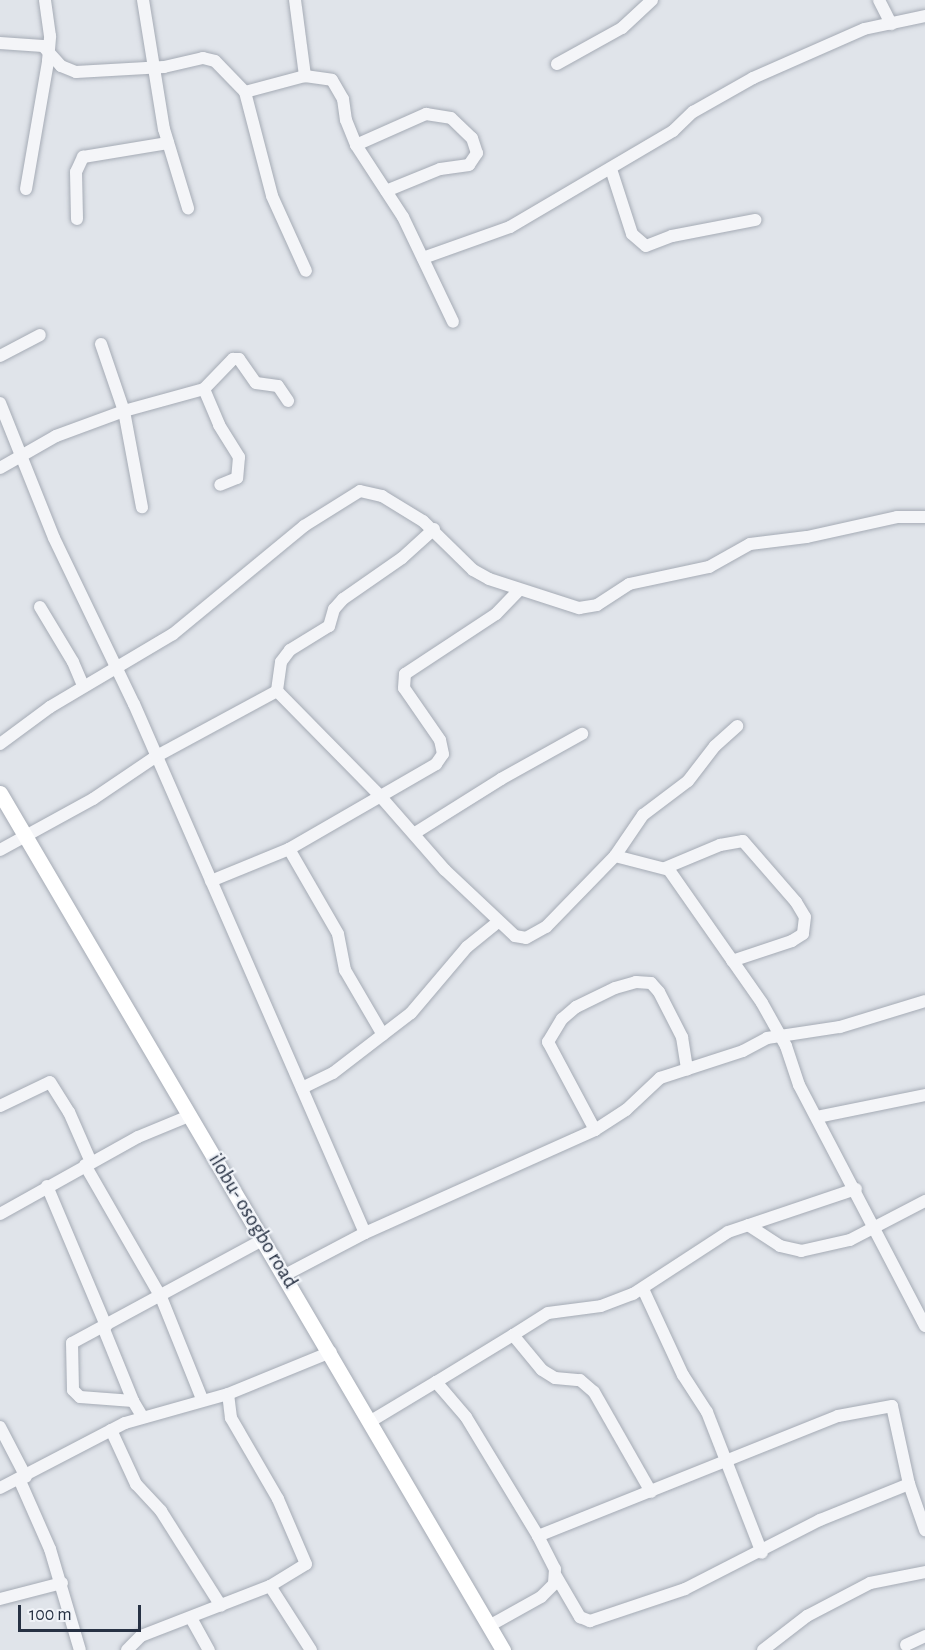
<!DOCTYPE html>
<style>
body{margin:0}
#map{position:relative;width:925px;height:1650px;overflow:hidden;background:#e0e4ea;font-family:"Alegreya Sans",sans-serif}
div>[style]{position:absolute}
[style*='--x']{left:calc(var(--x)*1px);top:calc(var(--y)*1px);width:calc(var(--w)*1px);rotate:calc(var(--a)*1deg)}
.roads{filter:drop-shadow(0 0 2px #a5abb5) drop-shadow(0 0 2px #a5abb5)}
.minor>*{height:12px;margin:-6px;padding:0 6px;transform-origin:6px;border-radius:6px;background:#f4f5f8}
.major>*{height:15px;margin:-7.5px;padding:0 7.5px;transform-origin:7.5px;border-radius:7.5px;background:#fff}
span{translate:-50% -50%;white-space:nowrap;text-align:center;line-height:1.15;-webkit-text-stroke:4.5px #f0f3f8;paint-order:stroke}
.street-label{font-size:21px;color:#273143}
.scale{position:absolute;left:18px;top:1605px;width:123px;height:27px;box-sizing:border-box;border:3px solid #273143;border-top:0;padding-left:8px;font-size:18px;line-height:21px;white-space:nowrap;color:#273143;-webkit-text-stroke:4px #f0f3f8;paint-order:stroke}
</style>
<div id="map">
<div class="roads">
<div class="minor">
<div style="--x:143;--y:0;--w:131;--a:80.8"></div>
<div style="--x:164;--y:129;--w:83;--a:73.1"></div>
<div style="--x:295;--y:0;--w:77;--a:82.5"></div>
<div style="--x:879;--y:0;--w:27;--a:63"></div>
<div style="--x:0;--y:43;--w:43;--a:4"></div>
<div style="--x:43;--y:46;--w:27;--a:48"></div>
<div style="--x:61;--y:66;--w:16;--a:22"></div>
<div style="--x:76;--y:72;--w:88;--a:-3.3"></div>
<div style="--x:164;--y:67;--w:40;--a:-13"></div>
<div style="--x:203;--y:58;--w:12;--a:14"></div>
<div style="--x:215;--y:61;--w:43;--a:45.9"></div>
<div style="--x:245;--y:92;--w:62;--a:-14.9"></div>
<div style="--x:305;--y:76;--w:27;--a:8"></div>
<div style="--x:332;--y:80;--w:22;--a:60"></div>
<div style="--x:343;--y:99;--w:21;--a:82"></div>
<div style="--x:346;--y:120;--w:27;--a:68"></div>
<div style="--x:356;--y:145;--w:86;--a:56.9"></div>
<div style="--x:403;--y:217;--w:116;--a:64.5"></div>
<div style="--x:557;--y:64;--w:74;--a:-29"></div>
<div style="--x:622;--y:28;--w:41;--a:-43"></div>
<div style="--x:245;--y:92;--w:107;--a:75.4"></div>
<div style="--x:272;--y:196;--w:82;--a:65.6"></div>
<div style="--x:356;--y:145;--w:77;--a:-23.9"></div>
<div style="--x:426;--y:114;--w:25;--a:9"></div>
<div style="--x:451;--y:118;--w:29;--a:44"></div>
<div style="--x:472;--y:138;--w:16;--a:72"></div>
<div style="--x:477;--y:153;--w:14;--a:124"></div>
<div style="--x:469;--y:165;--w:29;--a:172"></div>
<div style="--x:440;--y:169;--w:58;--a:157.8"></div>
<div style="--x:611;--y:169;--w:68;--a:72.1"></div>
<div style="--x:632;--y:234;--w:18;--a:41"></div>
<div style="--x:646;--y:246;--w:28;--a:-21"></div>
<div style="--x:672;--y:236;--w:85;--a:-10.9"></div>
<div style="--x:26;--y:189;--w:130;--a:-80.2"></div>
<div style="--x:48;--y:61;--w:25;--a:-85"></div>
<div style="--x:50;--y:36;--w:36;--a:-98"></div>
<div style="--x:77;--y:219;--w:47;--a:-91.2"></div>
<div style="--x:76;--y:172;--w:17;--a:-65"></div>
<div style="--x:83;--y:157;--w:86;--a:-9.4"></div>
<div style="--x:423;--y:258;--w:92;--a:-19.6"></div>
<div style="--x:510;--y:227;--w:189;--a:-30.5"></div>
<div style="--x:673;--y:131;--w:28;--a:-44"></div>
<div style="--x:693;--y:112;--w:69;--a:-29.5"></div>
<div style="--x:753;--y:78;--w:121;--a:-23.8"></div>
<div style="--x:864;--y:29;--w:62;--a:-12"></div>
<div style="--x:101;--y:344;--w:71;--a:71.1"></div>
<div style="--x:124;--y:411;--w:98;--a:79.4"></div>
<div style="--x:0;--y:356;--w:45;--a:-27.7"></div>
<div style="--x:204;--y:389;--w:42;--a:-46"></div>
<div style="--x:233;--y:359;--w:6;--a:0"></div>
<div style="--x:239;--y:359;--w:29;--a:55"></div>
<div style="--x:256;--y:383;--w:22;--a:8"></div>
<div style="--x:278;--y:386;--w:18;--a:56"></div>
<div style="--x:0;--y:403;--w:145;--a:68.2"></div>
<div style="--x:54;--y:538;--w:184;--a:64.3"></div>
<div style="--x:134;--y:704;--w:577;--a:66.41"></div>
<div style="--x:0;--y:468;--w:64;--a:-29.7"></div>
<div style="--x:56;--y:436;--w:72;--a:-20.2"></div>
<div style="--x:124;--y:411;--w:83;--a:-15.4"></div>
<div style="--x:204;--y:389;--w:39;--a:67"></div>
<div style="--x:219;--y:425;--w:38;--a:58"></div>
<div style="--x:239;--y:457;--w:21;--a:95"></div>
<div style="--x:237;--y:478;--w:18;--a:158"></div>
<div style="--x:434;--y:529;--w:43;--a:137.8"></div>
<div style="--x:402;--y:558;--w:72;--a:145.2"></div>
<div style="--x:343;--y:599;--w:13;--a:132"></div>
<div style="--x:334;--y:609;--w:18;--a:106"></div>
<div style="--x:329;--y:626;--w:46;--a:148.4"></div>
<div style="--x:290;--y:650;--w:15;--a:127"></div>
<div style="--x:281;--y:662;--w:29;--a:98"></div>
<div style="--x:277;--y:691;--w:148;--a:45.5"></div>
<div style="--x:381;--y:797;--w:97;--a:48.8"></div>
<div style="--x:445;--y:870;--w:96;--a:43.3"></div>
<div style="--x:515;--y:936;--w:11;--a:10"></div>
<div style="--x:526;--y:938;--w:23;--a:-29"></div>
<div style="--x:546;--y:927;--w:99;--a:-45.8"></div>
<div style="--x:615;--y:856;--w:56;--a:14.5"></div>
<div style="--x:669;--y:870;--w:162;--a:55"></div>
<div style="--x:762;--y:1003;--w:49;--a:60.8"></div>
<div style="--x:786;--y:1046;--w:41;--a:71.6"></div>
<div style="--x:799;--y:1085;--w:272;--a:62.4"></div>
<div style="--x:40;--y:607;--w:64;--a:59"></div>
<div style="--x:73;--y:662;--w:26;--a:67"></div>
<div style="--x:0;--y:744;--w:62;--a:-36.5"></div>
<div style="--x:50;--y:707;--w:143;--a:-30.7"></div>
<div style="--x:173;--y:634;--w:170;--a:-39.5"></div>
<div style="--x:304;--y:526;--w:66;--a:-32"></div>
<div style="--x:360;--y:491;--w:23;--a:13"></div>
<div style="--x:382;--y:496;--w:48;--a:31.4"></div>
<div style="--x:423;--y:521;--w:70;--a:44.4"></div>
<div style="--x:473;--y:570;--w:18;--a:29"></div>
<div style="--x:489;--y:579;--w:95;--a:17.9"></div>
<div style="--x:579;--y:608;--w:18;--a:-9"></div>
<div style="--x:597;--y:605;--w:38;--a:-33"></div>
<div style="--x:629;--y:584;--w:82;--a:-12"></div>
<div style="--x:709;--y:567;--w:47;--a:-29.3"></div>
<div style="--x:750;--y:544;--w:57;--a:-7"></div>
<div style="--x:807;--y:537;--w:92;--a:-12.5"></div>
<div style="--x:897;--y:517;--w:28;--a:0"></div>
<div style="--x:415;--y:833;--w:102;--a:-32.1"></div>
<div style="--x:501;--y:779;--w:93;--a:-29.1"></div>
<div style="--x:289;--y:849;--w:98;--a:60"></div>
<div style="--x:338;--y:934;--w:37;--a:79"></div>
<div style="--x:345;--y:970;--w:75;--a:59.7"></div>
<div style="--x:0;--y:850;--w:106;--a:-28.7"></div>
<div style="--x:93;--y:799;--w:75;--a:-34.1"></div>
<div style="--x:155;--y:757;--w:139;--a:-28.4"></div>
<div style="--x:615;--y:856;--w:50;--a:-55.7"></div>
<div style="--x:643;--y:815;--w:56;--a:-37.1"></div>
<div style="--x:688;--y:781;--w:44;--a:-52.4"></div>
<div style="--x:715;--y:746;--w:30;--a:-42"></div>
<div style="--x:665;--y:868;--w:60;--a:-22.7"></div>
<div style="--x:720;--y:845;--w:23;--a:-10"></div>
<div style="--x:743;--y:841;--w:81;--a:49"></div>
<div style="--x:796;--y:902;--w:17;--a:59"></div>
<div style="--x:805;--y:917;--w:17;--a:97"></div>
<div style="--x:803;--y:934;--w:13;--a:148"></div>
<div style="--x:792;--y:941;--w:63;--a:161.6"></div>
<div style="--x:211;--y:881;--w:84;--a:-22.3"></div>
<div style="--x:289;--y:849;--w:170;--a:-30"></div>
<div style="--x:436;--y:764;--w:12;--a:-55"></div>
<div style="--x:443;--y:754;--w:14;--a:-102"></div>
<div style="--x:440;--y:740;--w:63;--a:-124.7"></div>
<div style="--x:404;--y:688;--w:14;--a:-86"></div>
<div style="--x:405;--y:674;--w:109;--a:-33.4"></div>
<div style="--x:496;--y:614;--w:33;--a:-46"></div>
<div style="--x:302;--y:1088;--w:34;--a:-26"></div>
<div style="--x:333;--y:1073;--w:98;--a:-37.6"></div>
<div style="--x:411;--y:1013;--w:87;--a:-49.7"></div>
<div style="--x:467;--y:947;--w:40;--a:-39"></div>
<div style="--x:0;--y:1106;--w:55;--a:-25.6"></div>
<div style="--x:50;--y:1082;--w:36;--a:58"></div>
<div style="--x:69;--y:1112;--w:55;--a:66.3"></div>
<div style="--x:817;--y:1117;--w:110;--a:-11.5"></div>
<div style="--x:595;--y:1130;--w:100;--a:-118.1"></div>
<div style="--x:548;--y:1042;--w:27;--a:-59"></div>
<div style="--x:562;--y:1019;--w:18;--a:-41"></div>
<div style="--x:576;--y:1007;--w:43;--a:-26"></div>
<div style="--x:615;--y:988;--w:22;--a:-16"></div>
<div style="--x:636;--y:982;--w:15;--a:4"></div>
<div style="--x:651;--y:983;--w:12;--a:48"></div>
<div style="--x:659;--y:992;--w:51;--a:62.9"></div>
<div style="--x:682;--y:1037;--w:33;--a:81"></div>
<div style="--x:85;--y:1165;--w:152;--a:60.1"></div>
<div style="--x:161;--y:1297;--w:110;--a:68.1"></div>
<div style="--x:47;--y:1186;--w:152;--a:67.1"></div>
<div style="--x:0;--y:1214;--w:158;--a:-29.2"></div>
<div style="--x:138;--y:1137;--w:57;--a:-22.5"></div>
<div style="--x:748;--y:1225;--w:38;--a:33"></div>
<div style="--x:780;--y:1246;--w:22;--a:13"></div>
<div style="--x:801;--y:1251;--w:50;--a:-12.7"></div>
<div style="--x:850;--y:1240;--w:85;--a:-27.5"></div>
<div style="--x:285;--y:1275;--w:90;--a:-27.7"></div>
<div style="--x:365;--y:1233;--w:252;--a:-24.1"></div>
<div style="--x:595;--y:1130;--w:37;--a:-33"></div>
<div style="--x:626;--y:1110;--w:47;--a:-43.3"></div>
<div style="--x:660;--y:1078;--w:87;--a:-18"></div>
<div style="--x:743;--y:1051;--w:27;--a:-28"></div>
<div style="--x:767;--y:1038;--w:74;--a:-8.6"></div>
<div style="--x:840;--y:1027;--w:89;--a:-17"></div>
<div style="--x:643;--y:1289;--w:95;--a:65.1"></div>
<div style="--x:683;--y:1375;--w:44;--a:57"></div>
<div style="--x:707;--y:1412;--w:151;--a:68.7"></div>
<div style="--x:103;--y:1327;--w:80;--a:67.9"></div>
<div style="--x:513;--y:1335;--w:41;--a:-32.2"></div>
<div style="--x:548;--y:1313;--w:53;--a:-7.5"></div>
<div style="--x:601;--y:1306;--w:34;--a:-21"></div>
<div style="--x:633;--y:1294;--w:113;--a:-33.1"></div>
<div style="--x:728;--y:1232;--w:135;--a:-18.6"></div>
<div style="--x:436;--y:1382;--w:90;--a:-31.4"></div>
<div style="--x:513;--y:1335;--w:45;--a:50.4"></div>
<div style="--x:542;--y:1370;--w:15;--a:32"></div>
<div style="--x:555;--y:1378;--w:25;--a:5"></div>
<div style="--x:580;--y:1380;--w:18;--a:41"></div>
<div style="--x:594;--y:1392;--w:115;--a:60.3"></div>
<div style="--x:142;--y:1416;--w:17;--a:-121"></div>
<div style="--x:133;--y:1401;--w:53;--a:-175.7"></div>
<div style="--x:80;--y:1397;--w:10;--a:-135"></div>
<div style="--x:73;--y:1390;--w:47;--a:-91.2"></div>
<div style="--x:72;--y:1343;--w:218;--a:-28.4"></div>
<div style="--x:371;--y:1421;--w:76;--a:-31"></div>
<div style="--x:436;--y:1382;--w:46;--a:49.4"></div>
<div style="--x:466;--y:1417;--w:139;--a:58.8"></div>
<div style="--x:538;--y:1536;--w:37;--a:63"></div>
<div style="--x:555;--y:1569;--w:15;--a:94"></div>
<div style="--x:554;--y:1584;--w:18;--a:135"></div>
<div style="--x:541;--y:1597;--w:60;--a:150.9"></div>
<div style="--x:0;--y:1427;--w:56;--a:62.5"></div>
<div style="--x:111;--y:1430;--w:60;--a:65.2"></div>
<div style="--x:136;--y:1484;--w:37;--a:47"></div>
<div style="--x:161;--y:1511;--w:112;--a:57.7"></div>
<div style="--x:20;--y:1481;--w:74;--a:66.2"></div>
<div style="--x:50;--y:1549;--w:105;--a:73.5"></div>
<div style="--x:0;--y:1488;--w:141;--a:-27.5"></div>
<div style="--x:125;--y:1423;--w:107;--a:-15.7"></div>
<div style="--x:228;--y:1394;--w:111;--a:-22.2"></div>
<div style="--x:538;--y:1536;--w:323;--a:-21.8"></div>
<div style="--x:838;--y:1416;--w:55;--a:-10.5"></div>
<div style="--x:892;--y:1406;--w:80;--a:77.7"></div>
<div style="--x:909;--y:1484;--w:49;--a:70.8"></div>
<div style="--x:556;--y:1576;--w:48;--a:59.7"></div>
<div style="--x:580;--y:1617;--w:11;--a:22"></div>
<div style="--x:590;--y:1621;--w:100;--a:-18.6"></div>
<div style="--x:685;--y:1589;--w:152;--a:-27.1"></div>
<div style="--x:820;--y:1520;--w:96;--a:-22"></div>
<div style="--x:270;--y:1586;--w:76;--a:57.4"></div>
<div style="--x:0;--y:1599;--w:64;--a:-14.5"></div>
<div style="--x:191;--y:1618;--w:37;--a:61"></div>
<div style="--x:906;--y:1645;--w:21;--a:-25"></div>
<div style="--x:127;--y:1650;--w:20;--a:-45"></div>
<div style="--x:141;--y:1636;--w:138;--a:-21.2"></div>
<div style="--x:270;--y:1586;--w:42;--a:-31.4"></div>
<div style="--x:306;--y:1564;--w:71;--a:-113.3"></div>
<div style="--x:278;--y:1499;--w:94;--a:-120.1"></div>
<div style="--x:231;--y:1418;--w:24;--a:-97"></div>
<div style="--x:763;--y:1650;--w:56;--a:-37.7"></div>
<div style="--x:807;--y:1616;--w:71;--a:-27.6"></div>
<div style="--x:870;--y:1583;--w:56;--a:-11.3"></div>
</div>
<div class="major">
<div style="--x:0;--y:793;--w:994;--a:59.59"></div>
</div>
</div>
<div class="street-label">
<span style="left:253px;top:1221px;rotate:59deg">ilobu- osogbo road</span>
</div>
<div class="scale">100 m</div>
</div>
